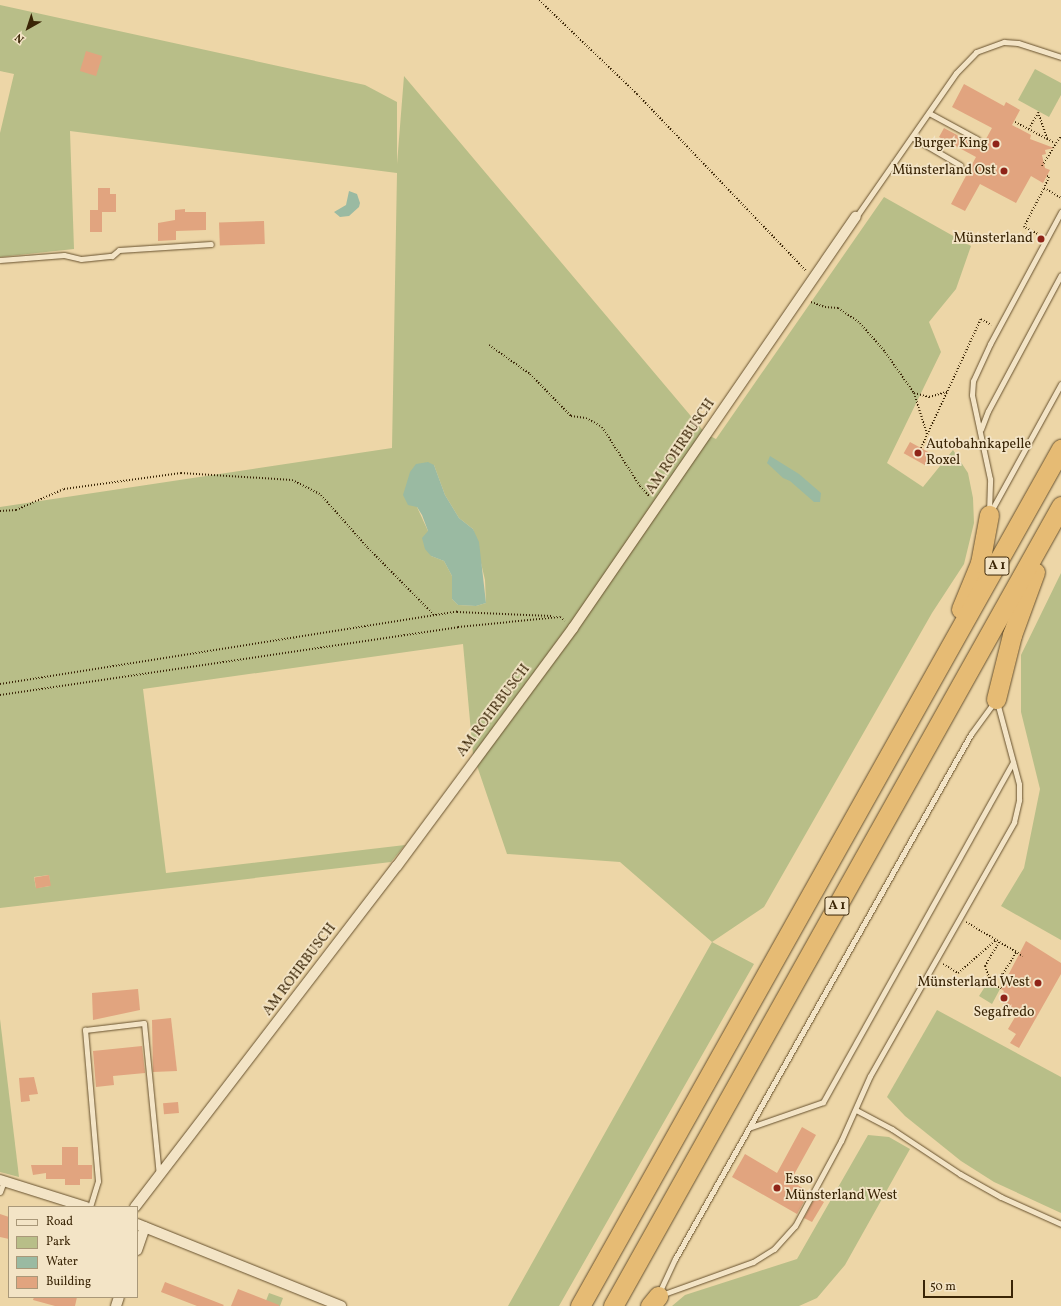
<!DOCTYPE html>
<meta charset="utf-8">
<style>
body{margin:0}
#map{position:relative;width:1061px;height:1306px;overflow:hidden;background:#edd6a7;font-family:Vollkorn,serif}
div>[style]{position:absolute}
[style*='--x']{left:calc(var(--x)*1px);top:calc(var(--y)*1px);width:calc(var(--w)*1px);rotate:calc(var(--a)*1deg)}
.green>*{inset:0;background:#b8be88}
.water>*{inset:0;background:#9abaa2}
.building>*{inset:0;background:#e1a47f;transform-origin:0 0}
.path>*{height:2px;margin-top:-1px;transform-origin:0;background:repeating-linear-gradient(90deg,#3a2506 0 1px,transparent 0 3px)}
.roads{filter:drop-shadow(0 0 1px #67512e) drop-shadow(0 0 1px #67512e)}
.service>*{height:5px;margin:-2.5px;padding:0 2.5px;transform-origin:2.5px;border-radius:2.5px;background:#f3e4c6}
.minor>*{height:10px;margin:-5px;padding:0 5px;transform-origin:5px;border-radius:5px;background:#f3e4c6}
.motorway>*{height:19px;margin:-9.5px;padding:0 9.5px;transform-origin:9.5px;border-radius:9.5px;background:#e6bb74}
.dots>*{width:11px;height:11px;translate:-50% -50%;box-sizing:border-box;border:2px solid #f3e4c6;border-radius:50%}
span{translate:-50% -50%;white-space:nowrap;text-align:center;line-height:1.15;-webkit-text-stroke:3.5px #f3e4c6;paint-order:stroke}
.shield-label span{padding:1px 3px;background:#f3e4c6;border:1px solid;border-radius:3px;-webkit-text-stroke-width:0}
.shield-label{font-size:13px;color:#3a2506;font-weight:700}
.poi-label{font-size:14px;color:#3a2506}
.right{translate:-100% -50%;text-align:right}
.left{translate:0 -50%;text-align:left}
.street-label{font-size:14px;color:#3a2506}
.legend{position:absolute;left:8px;top:1206px;width:130px;height:92px;box-sizing:border-box;background:#f3e4c6;border:1px solid #a99879;margin:0;padding:5px 7px;list-style:none;font-size:12px;color:#3a2506}
.legend li{display:flex;align-items:center;gap:8px;height:20px}
.legend b{width:20px;border:1px solid #a99879}
.north{position:absolute;left:8px;top:8px;width:40px;height:40px;-webkit-text-stroke:3px #f3e4c6;paint-order:stroke;rotate:219deg;font-size:11px;font-weight:700;line-height:16px;text-align:center;color:#3a2506}
.north::after{content:'';display:block;margin:auto;width:14px;height:18px;background:#3a2506;clip-path:polygon(50% 0,100% 100%,50% 72%,0 100%)}
.scale{position:absolute;left:923px;top:1280px;width:90px;height:18px;box-sizing:border-box;border:2px solid #3a2506;border-top:0;padding-left:5px;font-size:12px;line-height:14px;white-space:nowrap;color:#3a2506;-webkit-text-stroke:3px #f3e4c6;paint-order:stroke}
</style>
<div id="map">
<div class="green">
<div style="clip-path:polygon(evenodd,0 5px,365px 85px,397px 102px,397px 164px,404px 76px,706px 434px,716px 439px,884px 197px,971px 246px,956px 289px,929px 322px,941px 352px,887px 463px,923px 487px,953px 450px,968px 473px,973px 498px,974px 523px,964px 564px,932px 613px,764px 907px,712px 942px,754px 964px,559px 1306px,508px 1306px,712px 942px,620px 862px,507px 854px,473px 754px,463px 644px,143px 689px,166px 873px,405px 845px,391px 862px,0 908px,0 507px,392px 448px,397px 173px,70px 131px,74px 249px,0 257px,0 133px,14px 74px,0 71px,0 5px,434px 465px,445px 495px,459px 518px,473px 529px,485px 580px,486px 603px,476px 606px,458px 605px,452px 599px,452px 576px,444px 561px,431px 556px,428px 531px,417px 507px,434px 465px,0 5px,49px 875px,50px 886px,36px 888px,34px 877px,49px 875px)"></div>
<div style="clip-path:polygon(1035px 69px,1061px 83px,1061px 95px,1049px 117px,1018px 100px)"></div>
<div style="clip-path:polygon(1061px 573px,1061px 940px,1001px 906px,1024px 868px,1040px 789px,1021px 712px,1021px 655px)"></div>
<div style="clip-path:polygon(988px 982px,990px 986px,1000px 989px,992px 1004px,979px 996px)"></div>
<div style="clip-path:polygon(937px 1010px,1061px 1077px,1061px 1213px,994px 1182px,961px 1161px,905px 1116px,887px 1097px)"></div>
<div style="clip-path:polygon(0 1019px,19px 1177px,0 1172px)"></div>
<div style="clip-path:polygon(868px 1135px,889px 1137px,910px 1149px,845px 1265px,817px 1298px,799px 1306px,672px 1306px,685px 1295px,797px 1259px)"></div>
<div style="clip-path:polygon(269px 1293px,283px 1298px,280px 1306px,264px 1306px)"></div>
</div>
<div class="water">
<div style="clip-path:polygon(349px 191px,357px 194px,360px 203px,359px 207px,349px 216px,340px 217px,334px 212px,346px 205px)"></div>
<div style="clip-path:polygon(770px 456px,799px 474px,821px 493px,820px 502px,814px 502px,790px 481px,783px 478px,767px 463px)"></div>
<div style="clip-path:polygon(428px 462px,434px 465px,445px 495px,459px 518px,473px 529px,479px 542px,486px 603px,476px 606px,458px 605px,452px 599px,452px 576px,444px 561px,431px 556px,425px 549px,422px 538px,428px 531px,422px 515px,417px 507px,408px 505px,403px 495px,410px 472px,416px 464px)"></div>
</div>
<div class="building">
<div style="left:86px;top:51px;width:17px;height:21px;rotate:17deg"></div>
<div style="clip-path:polygon(964px 84px,1004px 106px,1006px 102px,1020px 110px,1012px 125px,1031px 135px,1030px 139px,1054px 148px,1045px 150px,1046px 154px,1042px 155px,1045px 168px,1050px 170px,1043px 183px,1031px 176px,1016px 203px,980px 184px,965px 211px,951px 204px,976px 157px,939px 137px,944px 128px,981px 148px,992px 128px,952px 107px)"></div>
<div style="clip-path:polygon(98px 188px,110px 188px,110px 194px,116px 194px,116px 212px,102px 212px,102px 232px,90px 232px,90px 210px,98px 210px)"></div>
<div style="clip-path:polygon(185px 209px,185px 212px,206px 212px,206px 230px,176px 231px,176px 240px,158px 241px,158px 223px,175px 220px,175px 210px)"></div>
<div style="left:264px;top:221px;width:23px;height:45px;rotate:88deg"></div>
<div style="left:910px;top:442px;width:25px;height:13px;rotate:29deg"></div>
<div style="left:49px;top:875px;width:11px;height:15px;rotate:80deg"></div>
<div style="clip-path:polygon(1026px 941px,1061px 963px,1061px 974px,1019px 1048px,1010px 1043px,1016px 1034px,1008px 1029px,1018px 1012px,999px 1001px,1004px 991px,1001px 989px)"></div>
<div style="clip-path:polygon(138px 989px,140px 1010px,93px 1020px,92px 993px)"></div>
<div style="clip-path:polygon(171px 1018px,177px 1071px,153px 1072px,152px 1020px)"></div>
<div style="clip-path:polygon(142px 1046px,145px 1073px,113px 1076px,114px 1085px,96px 1087px,93px 1051px)"></div>
<div style="clip-path:polygon(34px 1077px,38px 1094px,29px 1095px,30px 1101px,21px 1102px,19px 1078px)"></div>
<div style="left:178px;top:1102px;width:11px;height:15px;rotate:85deg"></div>
<div style="clip-path:polygon(802px 1127px,816px 1135px,791px 1180px,809px 1193px,797px 1214px,732px 1177px,745px 1154px,777px 1173px)"></div>
<div style="clip-path:polygon(62px 1147px,78px 1147px,78px 1165px,92px 1165px,92px 1179px,80px 1179px,80px 1185px,65px 1185px,65px 1179px,46px 1179px,46px 1173px,33px 1175px,31px 1165px,62px 1165px)"></div>
<div style="clip-path:polygon(815px 1197px,824px 1202px,812px 1222px,804px 1218px)"></div>
<div style="clip-path:polygon(0 1214px,9px 1217px,9px 1239px,0 1237px)"></div>
<div style="clip-path:polygon(165px 1282px,224px 1305px,223px 1306px,197px 1306px,161px 1292px)"></div>
<div style="clip-path:polygon(238px 1289px,279px 1305px,279px 1306px,231px 1306px)"></div>
<div style="clip-path:polygon(34px 1297px,77px 1297px,75px 1306px,55px 1306px,33px 1300px)"></div>
</div>
<div class="path">
<div style="--x:539;--y:0;--w:136;--a:43.8"></div>
<div style="--x:637;--y:94;--w:245;--a:46.3"></div>
<div style="--x:1038;--y:112;--w:28;--a:71"></div>
<div style="--x:1015;--y:122;--w:45;--a:27.7"></div>
<div style="--x:1029;--y:129;--w:18;--a:-61"></div>
<div style="--x:1042;--y:166;--w:36;--a:-58"></div>
<div style="--x:1047;--y:176;--w:2;--a:27"></div>
<div style="--x:1049;--y:177;--w:12;--a:114"></div>
<div style="--x:1044;--y:188;--w:20;--a:30"></div>
<div style="--x:1040;--y:235;--w:18;--a:-153"></div>
<div style="--x:1024;--y:227;--w:44;--a:-62.9"></div>
<div style="--x:811;--y:302;--w:15;--a:20"></div>
<div style="--x:825;--y:307;--w:13;--a:4"></div>
<div style="--x:838;--y:308;--w:27;--a:34"></div>
<div style="--x:860;--y:323;--w:38;--a:49"></div>
<div style="--x:885;--y:352;--w:50;--a:54.7"></div>
<div style="--x:914;--y:393;--w:43;--a:72.4"></div>
<div style="--x:489;--y:345;--w:50;--a:35.3"></div>
<div style="--x:530;--y:374;--w:59;--a:45.7"></div>
<div style="--x:571;--y:416;--w:15;--a:8"></div>
<div style="--x:586;--y:418;--w:18;--a:29"></div>
<div style="--x:602;--y:427;--w:70;--a:57.2"></div>
<div style="--x:640;--y:486;--w:15;--a:48"></div>
<div style="--x:914;--y:393;--w:16;--a:15"></div>
<div style="--x:929;--y:397;--w:19;--a:-16"></div>
<div style="--x:921;--y:448;--w:142;--a:-65.1"></div>
<div style="--x:981;--y:319;--w:12;--a:31"></div>
<div style="--x:0;--y:511;--w:16;--a:-4"></div>
<div style="--x:16;--y:510;--w:52;--a:-23.6"></div>
<div style="--x:64;--y:489;--w:118;--a:-7.8"></div>
<div style="--x:181;--y:473;--w:111;--a:3.6"></div>
<div style="--x:292;--y:480;--w:33;--a:27"></div>
<div style="--x:321;--y:495;--w:71;--a:48.4"></div>
<div style="--x:368;--y:548;--w:95;--a:45.4"></div>
<div style="--x:0;--y:684;--w:463;--a:-9"></div>
<div style="--x:457;--y:612;--w:95;--a:2.4"></div>
<div style="--x:0;--y:695;--w:463;--a:-8.4"></div>
<div style="--x:458;--y:627;--w:102;--a:-5.6"></div>
<div style="--x:560;--y:617;--w:6;--a:39"></div>
<div style="--x:966;--y:922;--w:66;--a:30.8"></div>
<div style="--x:999;--y:942;--w:28;--a:120"></div>
<div style="--x:985;--y:966;--w:20;--a:70"></div>
<div style="--x:992;--y:985;--w:10;--a:17"></div>
<div style="--x:943;--y:964;--w:17;--a:31"></div>
<div style="--x:958;--y:973;--w:50;--a:-41"></div>
<div style="--x:990;--y:978;--w:14;--a:-17"></div>
<div style="--x:1003;--y:974;--w:26;--a:-59"></div>
</div>
<div class="roads">
<div class="service">
<div style="--x:929;--y:113;--w:55;--a:28.4"></div>
<div style="--x:912;--y:137;--w:56;--a:30.3"></div>
<div style="--x:856;--y:217;--w:175;--a:-55.2"></div>
<div style="--x:956;--y:73;--w:29;--a:-46"></div>
<div style="--x:976;--y:52;--w:30;--a:-20"></div>
<div style="--x:1004;--y:42;--w:14;--a:4"></div>
<div style="--x:1018;--y:43;--w:45;--a:18"></div>
<div style="--x:0;--y:260;--w:64;--a:-4.5"></div>
<div style="--x:64;--y:255;--w:17;--a:13"></div>
<div style="--x:81;--y:259;--w:31;--a:-6"></div>
<div style="--x:112;--y:256;--w:9;--a:-41"></div>
<div style="--x:119;--y:250;--w:92;--a:-3.7"></div>
<div style="--x:981;--y:429;--w:19;--a:-69"></div>
<div style="--x:988;--y:411;--w:154;--a:-61.8"></div>
<div style="--x:989;--y:512;--w:33;--a:-88"></div>
<div style="--x:990;--y:479;--w:86;--a:-102.1"></div>
<div style="--x:972;--y:395;--w:14;--a:-86"></div>
<div style="--x:973;--y:381;--w:41;--a:-65.3"></div>
<div style="--x:990;--y:344;--w:150;--a:-61.7"></div>
<div style="--x:990;--y:513;--w:147;--a:-61.2"></div>
<div style="--x:856;--y:1110;--w:41;--a:27.8"></div>
<div style="--x:892;--y:1129;--w:82;--a:33.5"></div>
<div style="--x:960;--y:1174;--w:47;--a:29.3"></div>
<div style="--x:1001;--y:1197;--w:66;--a:24.2"></div>
<div style="--x:751;--y:1127;--w:76;--a:-19.1"></div>
<div style="--x:823;--y:1102;--w:389;--a:-60.8"></div>
<div style="--x:0;--y:1192;--w:12;--a:-70"></div>
<div style="--x:90;--y:1207;--w:27;--a:-73"></div>
<div style="--x:98;--y:1181;--w:152;--a:-94.9"></div>
<div style="--x:85;--y:1030;--w:59;--a:-6.8"></div>
<div style="--x:144;--y:1023;--w:153;--a:84.4"></div>
<div style="--x:659;--y:1293;--w:38;--a:-65"></div>
<div style="--x:675;--y:1259;--w:603;--a:-60.59"></div>
<div style="--x:971;--y:734;--w:39;--a:-54"></div>
<div style="--x:661;--y:1295;--w:98;--a:-19.7"></div>
<div style="--x:753;--y:1262;--w:25;--a:-32"></div>
<div style="--x:774;--y:1249;--w:31;--a:-48"></div>
<div style="--x:795;--y:1226;--w:97;--a:-61.6"></div>
<div style="--x:841;--y:1141;--w:71;--a:-66"></div>
<div style="--x:870;--y:1076;--w:292;--a:-60.4"></div>
<div style="--x:1014;--y:822;--w:23;--a:-77"></div>
<div style="--x:1019;--y:800;--w:16;--a:-90"></div>
<div style="--x:1019;--y:784;--w:85;--a:-105"></div>
</div>
<div class="minor">
<div style="--x:0;--y:1180;--w:90;--a:17.4"></div>
<div style="--x:135;--y:1207;--w:430;--a:-52.5"></div>
<div style="--x:397;--y:866;--w:296;--a:-53.5"></div>
<div style="--x:573;--y:628;--w:499;--a:-55.5"></div>
<div style="--x:137;--y:1224;--w:220;--a:21.9"></div>
<div style="--x:137;--y:1250;--w:24;--a:-71"></div>
<div style="--x:116;--y:1306;--w:9;--a:-72"></div>
</div>
<div class="motorway">
<div style="--x:961;--y:609;--w:50;--a:-67.6"></div>
<div style="--x:980;--y:563;--w:49;--a:-79.4"></div>
<div style="--x:996;--y:699;--w:66;--a:-76"></div>
<div style="--x:1012;--y:635;--w:67;--a:-69.9"></div>
<div style="--x:580;--y:1306;--w:983;--a:-60.7"></div>
<div style="--x:613;--y:1306;--w:917;--a:-60.75"></div>
<div style="--x:650;--y:1306;--w:13;--a:-51"></div>
</div>
</div>
<div class="dots">
<div style="left:996px;top:144px;background:#8f2418"></div>
<div style="left:1004px;top:171px;background:#8f2418"></div>
<div style="left:1041px;top:239px;background:#8f2418"></div>
<div style="left:918px;top:453px;background:#8f2418"></div>
<div style="left:1038px;top:983px;background:#8f2418"></div>
<div style="left:1004px;top:998px;background:#8f2418"></div>
<div style="left:777px;top:1188px;background:#8f2418"></div>
</div>
<div class="shield-label">
<span style="left:997px;top:566px">A 1</span>
<span style="left:837px;top:906px">A 1</span>
</div>
<div class="poi-label">
<span class="right" style="left:988px;top:144px">Burger King</span>
<span class="right" style="left:996px;top:171px">Münsterland Ost</span>
<span class="right" style="left:1033px;top:239px">Münsterland</span>
<span class="left" style="left:926px;top:453px">Autobahnkapelle<br>Roxel</span>
<span class="right" style="left:1030px;top:983px">Münsterland West</span>
<span style="left:1004px;top:1013px">Segafredo</span>
<span class="left" style="left:785px;top:1188px">Esso<br>Münsterland West</span>
</div>
<div class="street-label">
<span style="left:681px;top:447px;rotate:-56deg">AM ROHRBUSCH</span>
<span style="left:494px;top:711px;rotate:-53deg">AM ROHRBUSCH</span>
<span style="left:300px;top:970px;rotate:-53deg">AM ROHRBUSCH</span>
</div>
<ul class="legend">
<li><b style="height:5px;background:#f3e4c6"></b>Road</li>
<li><b style="height:11px;background:#b8be88"></b>Park</li>
<li><b style="height:11px;background:#9abaa2"></b>Water</li>
<li><b style="height:11px;background:#e1a47f"></b>Building</li>
</ul>
<div class="north">N</div>
<div class="scale">50 m</div>
</div>
